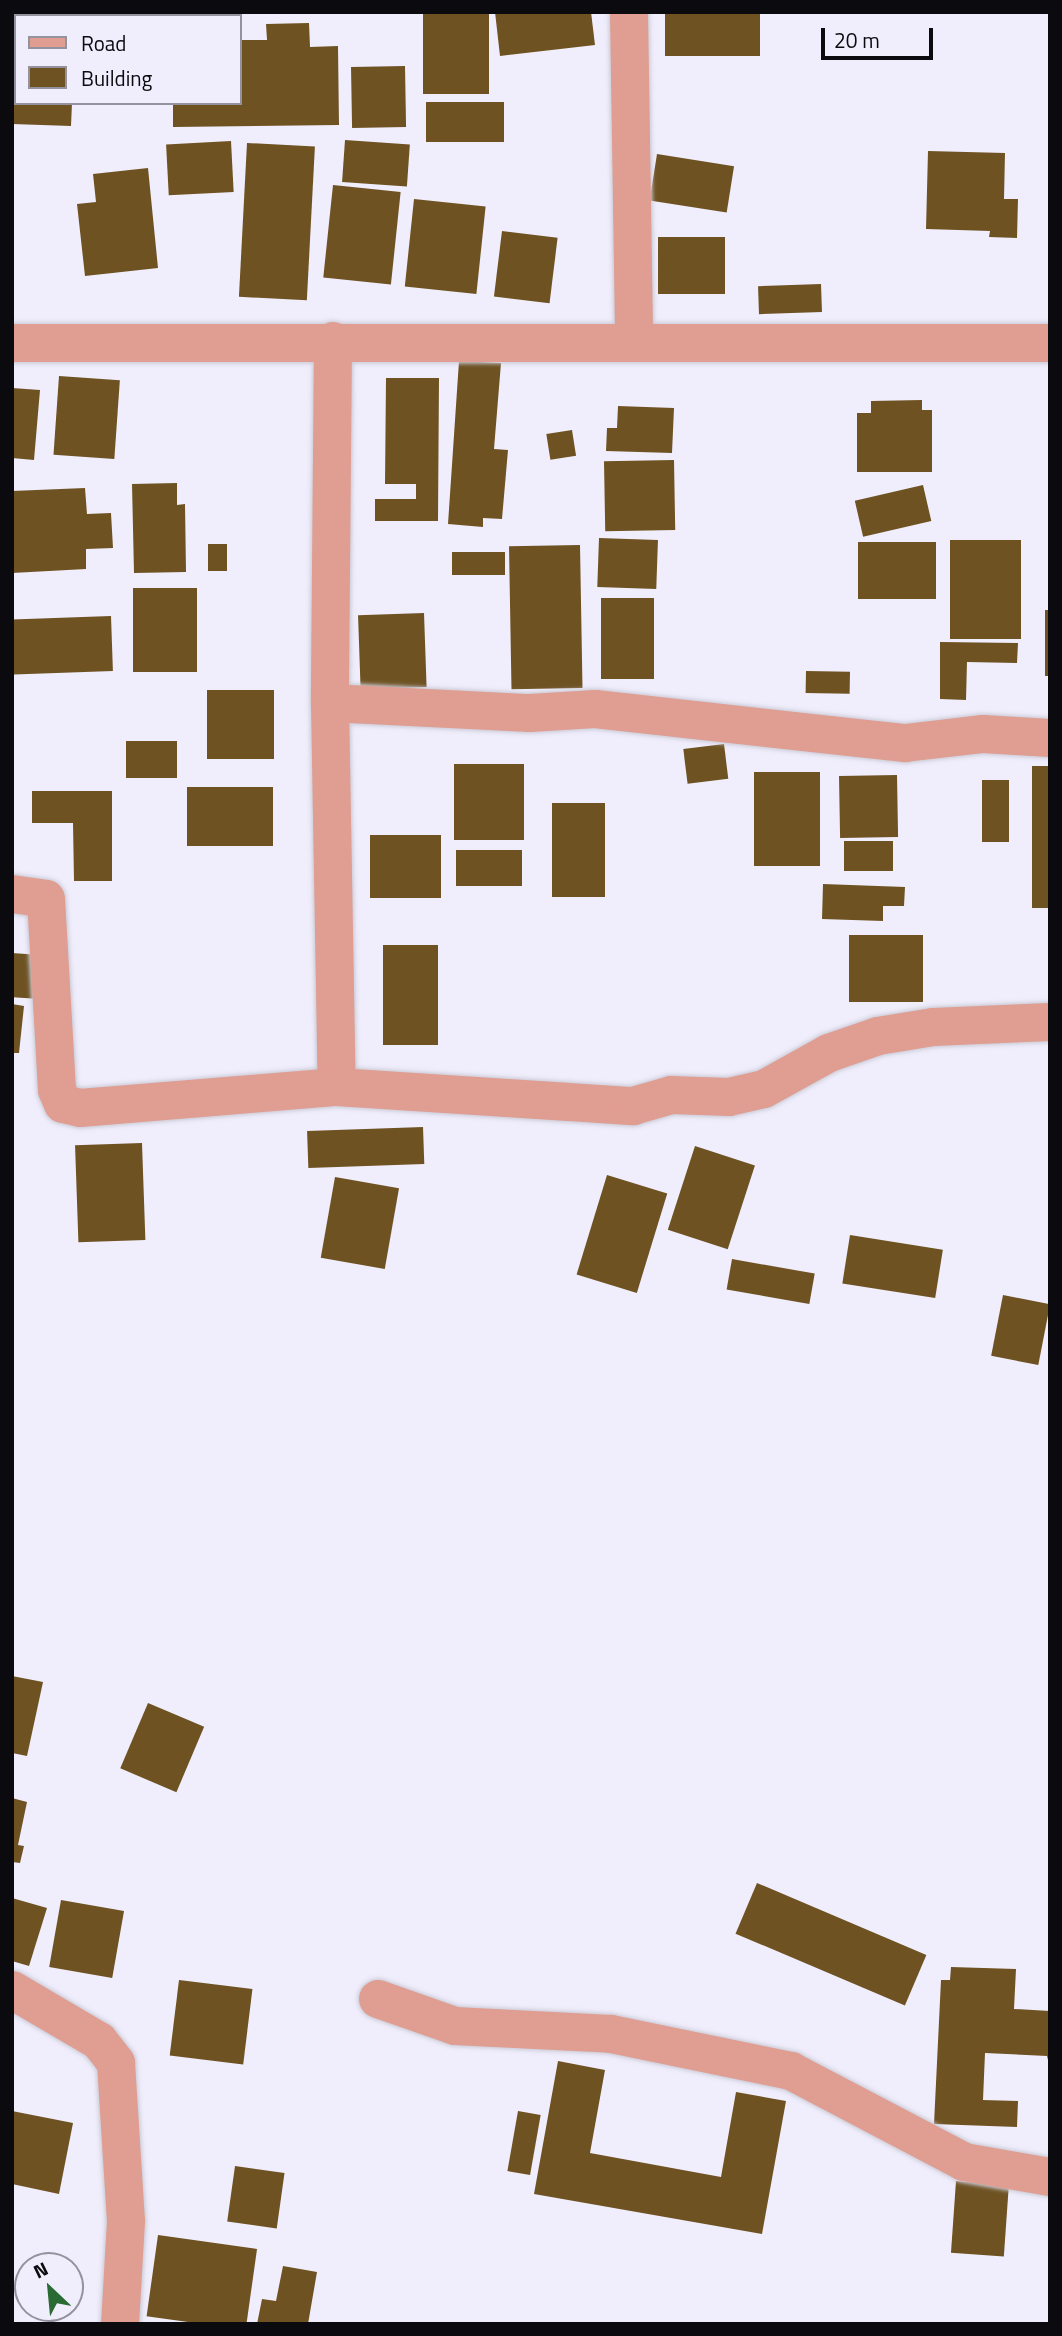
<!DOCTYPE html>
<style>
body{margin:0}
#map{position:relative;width:1062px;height:2336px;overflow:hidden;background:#f0eefc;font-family:"Titillium Web",sans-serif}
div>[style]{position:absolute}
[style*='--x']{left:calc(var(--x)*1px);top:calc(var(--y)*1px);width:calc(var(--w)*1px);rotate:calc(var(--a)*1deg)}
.building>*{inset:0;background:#6e5222;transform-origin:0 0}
.roads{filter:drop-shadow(0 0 2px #cbcad6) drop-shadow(0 0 2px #cbcad6)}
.street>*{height:38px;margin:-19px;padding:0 19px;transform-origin:19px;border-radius:19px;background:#e09d91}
span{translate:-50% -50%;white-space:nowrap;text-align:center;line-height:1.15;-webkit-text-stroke:7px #f0eefc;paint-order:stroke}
.frame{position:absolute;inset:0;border:14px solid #0b0a0f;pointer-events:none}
.legend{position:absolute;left:14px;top:14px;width:228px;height:91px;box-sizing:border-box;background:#f0eefc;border:2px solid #94939d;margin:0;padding:9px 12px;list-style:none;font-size:21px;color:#0b0a0f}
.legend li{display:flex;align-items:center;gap:14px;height:35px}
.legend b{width:35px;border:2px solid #94939d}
.north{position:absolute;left:14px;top:2252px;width:70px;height:70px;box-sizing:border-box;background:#f0eefc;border:2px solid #94939d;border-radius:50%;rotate:334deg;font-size:19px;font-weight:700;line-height:28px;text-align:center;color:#0b0a0f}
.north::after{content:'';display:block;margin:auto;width:24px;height:32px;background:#2a6a34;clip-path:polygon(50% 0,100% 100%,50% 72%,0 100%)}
.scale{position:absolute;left:821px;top:28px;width:112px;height:32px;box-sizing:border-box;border:4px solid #0b0a0f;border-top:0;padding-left:9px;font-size:21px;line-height:24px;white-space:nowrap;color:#0b0a0f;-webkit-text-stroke:5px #f0eefc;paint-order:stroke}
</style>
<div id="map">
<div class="building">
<div style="clip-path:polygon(12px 12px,75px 12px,16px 16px,16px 103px,72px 103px,71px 126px,12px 124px)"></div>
<div style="left:91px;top:12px;width:70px;height:4px"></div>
<div style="left:423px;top:12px;width:66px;height:82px"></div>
<div style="clip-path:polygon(495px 12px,591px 12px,595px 45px,500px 56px)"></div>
<div style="left:665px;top:12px;width:95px;height:44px"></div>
<div style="clip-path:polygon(309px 23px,310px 47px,338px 46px,339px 125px,173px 127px,173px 103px,240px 103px,240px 40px,267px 40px,266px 24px)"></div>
<div style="left:405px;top:66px;width:61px;height:54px;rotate:89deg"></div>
<div style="left:504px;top:102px;width:40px;height:78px;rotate:90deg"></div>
<div style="left:345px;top:140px;width:65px;height:42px;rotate:4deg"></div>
<div style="left:231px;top:141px;width:51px;height:65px;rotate:87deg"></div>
<div style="left:247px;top:143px;width:68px;height:154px;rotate:3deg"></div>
<div style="clip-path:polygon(928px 151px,1005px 153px,1004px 199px,1018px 199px,1017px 238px,989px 237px,990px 231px,926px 229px)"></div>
<div style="left:657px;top:154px;width:78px;height:47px;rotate:9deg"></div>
<div style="clip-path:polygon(148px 168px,158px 268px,85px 276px,77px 204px,96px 202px,93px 174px)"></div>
<div style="left:333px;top:185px;width:68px;height:93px;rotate:6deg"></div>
<div style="left:414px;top:199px;width:72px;height:88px;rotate:6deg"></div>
<div style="left:502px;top:231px;width:56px;height:66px;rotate:7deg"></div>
<div style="left:658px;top:237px;width:67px;height:57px"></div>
<div style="left:821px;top:284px;width:28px;height:63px;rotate:88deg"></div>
<div style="clip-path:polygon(459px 361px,501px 363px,494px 449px,508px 450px,502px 519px,483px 518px,483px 527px,448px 524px)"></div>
<div style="left:59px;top:376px;width:61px;height:79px;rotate:4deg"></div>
<div style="clip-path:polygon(386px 378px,439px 378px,438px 521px,375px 521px,375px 499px,416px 499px,416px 484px,385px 484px)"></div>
<div style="clip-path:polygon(12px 388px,40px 390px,34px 460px,12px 458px)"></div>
<div style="clip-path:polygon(922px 400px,922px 410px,932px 410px,932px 472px,857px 472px,857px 413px,871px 413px,871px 401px)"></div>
<div style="clip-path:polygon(618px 406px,674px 408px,672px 453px,606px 451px,607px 428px,617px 428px)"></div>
<div style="left:572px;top:430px;width:26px;height:26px;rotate:81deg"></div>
<div style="left:674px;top:460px;width:70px;height:70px;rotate:89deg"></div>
<div style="clip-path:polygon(177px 483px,177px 505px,185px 504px,186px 572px,134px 573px,132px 484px)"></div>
<div style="left:923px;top:485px;width:37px;height:70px;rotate:77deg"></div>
<div style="clip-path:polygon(85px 488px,87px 514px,111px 513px,113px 548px,86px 549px,86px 569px,12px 573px,12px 491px)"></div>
<div style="left:599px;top:538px;width:59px;height:49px;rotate:2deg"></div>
<div style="left:950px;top:540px;width:71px;height:99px"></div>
<div style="left:936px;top:542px;width:57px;height:78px;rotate:90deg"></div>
<div style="left:208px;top:544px;width:19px;height:27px"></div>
<div style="left:580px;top:545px;width:143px;height:71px;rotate:89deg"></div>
<div style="left:452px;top:552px;width:53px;height:23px"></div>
<div style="left:197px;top:588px;width:84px;height:64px;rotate:90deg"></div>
<div style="left:601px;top:598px;width:53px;height:81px"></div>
<div style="left:1045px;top:610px;width:5px;height:66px"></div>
<div style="left:424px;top:613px;width:74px;height:66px;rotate:88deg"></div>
<div style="left:111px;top:616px;width:55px;height:99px;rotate:88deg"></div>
<div style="clip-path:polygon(940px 642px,1018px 643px,1017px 663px,967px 662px,966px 700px,940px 699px)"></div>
<div style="left:806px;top:671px;width:44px;height:22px;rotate:1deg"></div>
<div style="left:274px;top:690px;width:69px;height:67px;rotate:90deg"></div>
<div style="left:126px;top:741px;width:51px;height:37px"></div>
<div style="left:724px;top:744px;width:35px;height:41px;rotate:83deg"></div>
<div style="left:454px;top:764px;width:70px;height:76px"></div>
<div style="left:1032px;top:766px;width:18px;height:142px"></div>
<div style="left:754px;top:772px;width:66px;height:94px"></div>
<div style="left:897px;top:775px;width:62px;height:58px;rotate:89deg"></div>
<div style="left:982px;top:780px;width:27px;height:62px"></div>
<div style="left:273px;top:787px;width:59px;height:86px;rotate:90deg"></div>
<div style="clip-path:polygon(32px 791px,112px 791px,112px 881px,74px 881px,73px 823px,32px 823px)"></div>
<div style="left:605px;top:803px;width:94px;height:53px;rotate:90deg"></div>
<div style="left:370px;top:835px;width:71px;height:63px"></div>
<div style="left:844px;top:841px;width:49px;height:30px"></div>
<div style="left:456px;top:850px;width:66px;height:36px"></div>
<div style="clip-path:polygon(823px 884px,905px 887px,904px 906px,883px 906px,883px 921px,822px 919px)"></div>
<div style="left:849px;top:935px;width:74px;height:67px"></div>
<div style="left:383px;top:945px;width:55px;height:100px"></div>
<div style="left:12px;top:953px;width:39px;height:44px;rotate:4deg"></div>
<div style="clip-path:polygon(12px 1004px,24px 1006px,19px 1053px,12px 1053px)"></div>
<div style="left:423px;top:1127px;width:37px;height:116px;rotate:88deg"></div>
<div style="left:142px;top:1143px;width:97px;height:67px;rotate:88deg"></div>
<div style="left:695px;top:1146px;width:63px;height:88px;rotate:18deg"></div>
<div style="left:607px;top:1175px;width:63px;height:104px;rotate:17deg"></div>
<div style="left:335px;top:1177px;width:65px;height:82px;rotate:10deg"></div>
<div style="left:850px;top:1235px;width:94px;height:49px;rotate:9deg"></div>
<div style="left:732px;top:1259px;width:84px;height:31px;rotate:10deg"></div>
<div style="left:1003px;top:1295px;width:48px;height:62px;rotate:11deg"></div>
<div style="clip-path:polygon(12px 1676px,43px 1682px,27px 1756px,12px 1753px)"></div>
<div style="left:148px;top:1703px;width:61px;height:71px;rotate:23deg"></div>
<div style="clip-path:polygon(12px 1798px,27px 1802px,18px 1845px,24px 1846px,20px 1863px,12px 1862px)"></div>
<div style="left:757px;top:1883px;width:184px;height:55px;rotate:23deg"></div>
<div style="clip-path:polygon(12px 1898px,47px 1908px,29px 1966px,12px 1961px)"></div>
<div style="left:61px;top:1900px;width:64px;height:68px;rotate:10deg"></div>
<div style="clip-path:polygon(951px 1967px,1016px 1969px,1014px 2009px,1050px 2011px,1050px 2068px,1047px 2056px,985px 2053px,983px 2100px,1018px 2101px,1017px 2127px,934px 2124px,941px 1980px,950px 1980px)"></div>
<div style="left:179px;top:1980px;width:74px;height:76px;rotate:7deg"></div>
<div style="clip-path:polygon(558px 2061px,605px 2070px,590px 2153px,721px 2177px,736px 2092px,786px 2101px,762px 2234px,534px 2194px)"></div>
<div style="clip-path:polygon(12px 2111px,73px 2123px,59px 2194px,12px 2184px)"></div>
<div style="left:518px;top:2111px;width:23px;height:61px;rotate:10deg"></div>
<div style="left:235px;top:2166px;width:50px;height:56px;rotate:8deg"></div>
<div style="left:956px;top:2181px;width:53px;height:72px;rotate:4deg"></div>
<div style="left:158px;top:2235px;width:100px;height:82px;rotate:8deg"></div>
<div style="clip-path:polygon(283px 2266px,317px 2272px,308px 2324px,257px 2324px,262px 2299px,276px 2301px)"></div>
</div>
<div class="roads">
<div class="street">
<div style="--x:629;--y:12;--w:327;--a:89.1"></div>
<div style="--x:333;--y:341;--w:362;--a:90.5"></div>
<div style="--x:330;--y:703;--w:384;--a:89"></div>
<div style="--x:12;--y:343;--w:1038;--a:0"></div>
<div style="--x:330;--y:703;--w:200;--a:2.9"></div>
<div style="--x:530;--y:713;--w:65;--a:-3.5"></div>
<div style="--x:595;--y:709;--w:312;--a:6.3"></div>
<div style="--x:905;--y:743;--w:79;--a:-6.6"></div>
<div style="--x:983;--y:734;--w:67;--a:3.4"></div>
<div style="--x:12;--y:894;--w:34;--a:8"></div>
<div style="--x:46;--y:899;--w:191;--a:86.7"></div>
<div style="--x:57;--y:1090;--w:15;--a:67"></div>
<div style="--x:63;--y:1104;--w:17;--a:13"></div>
<div style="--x:80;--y:1108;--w:258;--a:-4.7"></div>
<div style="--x:337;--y:1087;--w:297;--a:3.7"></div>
<div style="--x:633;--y:1106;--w:40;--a:-16"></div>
<div style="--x:671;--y:1095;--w:58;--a:2"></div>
<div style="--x:729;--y:1097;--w:36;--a:-13"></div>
<div style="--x:764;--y:1089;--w:74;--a:-29"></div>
<div style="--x:829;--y:1053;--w:52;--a:-19.1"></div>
<div style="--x:878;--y:1036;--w:56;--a:-9.3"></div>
<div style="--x:933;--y:1027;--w:117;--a:-2.4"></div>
<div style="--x:12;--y:1990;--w:101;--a:30.4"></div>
<div style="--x:99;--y:2041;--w:28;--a:52"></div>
<div style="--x:116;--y:2063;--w:158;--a:86.4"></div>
<div style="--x:126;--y:2221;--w:103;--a:93.3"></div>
<div style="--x:378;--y:1999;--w:82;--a:19.3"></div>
<div style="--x:455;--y:2026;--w:156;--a:2.9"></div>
<div style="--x:611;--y:2034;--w:184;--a:11.6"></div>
<div style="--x:791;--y:2071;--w:195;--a:27.7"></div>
<div style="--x:964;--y:2162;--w:87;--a:9.9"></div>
</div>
</div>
<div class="frame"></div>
<ul class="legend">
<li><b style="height:9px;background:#e09d91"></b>Road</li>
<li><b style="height:19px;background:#6e5222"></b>Building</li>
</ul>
<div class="north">N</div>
<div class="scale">20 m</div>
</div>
